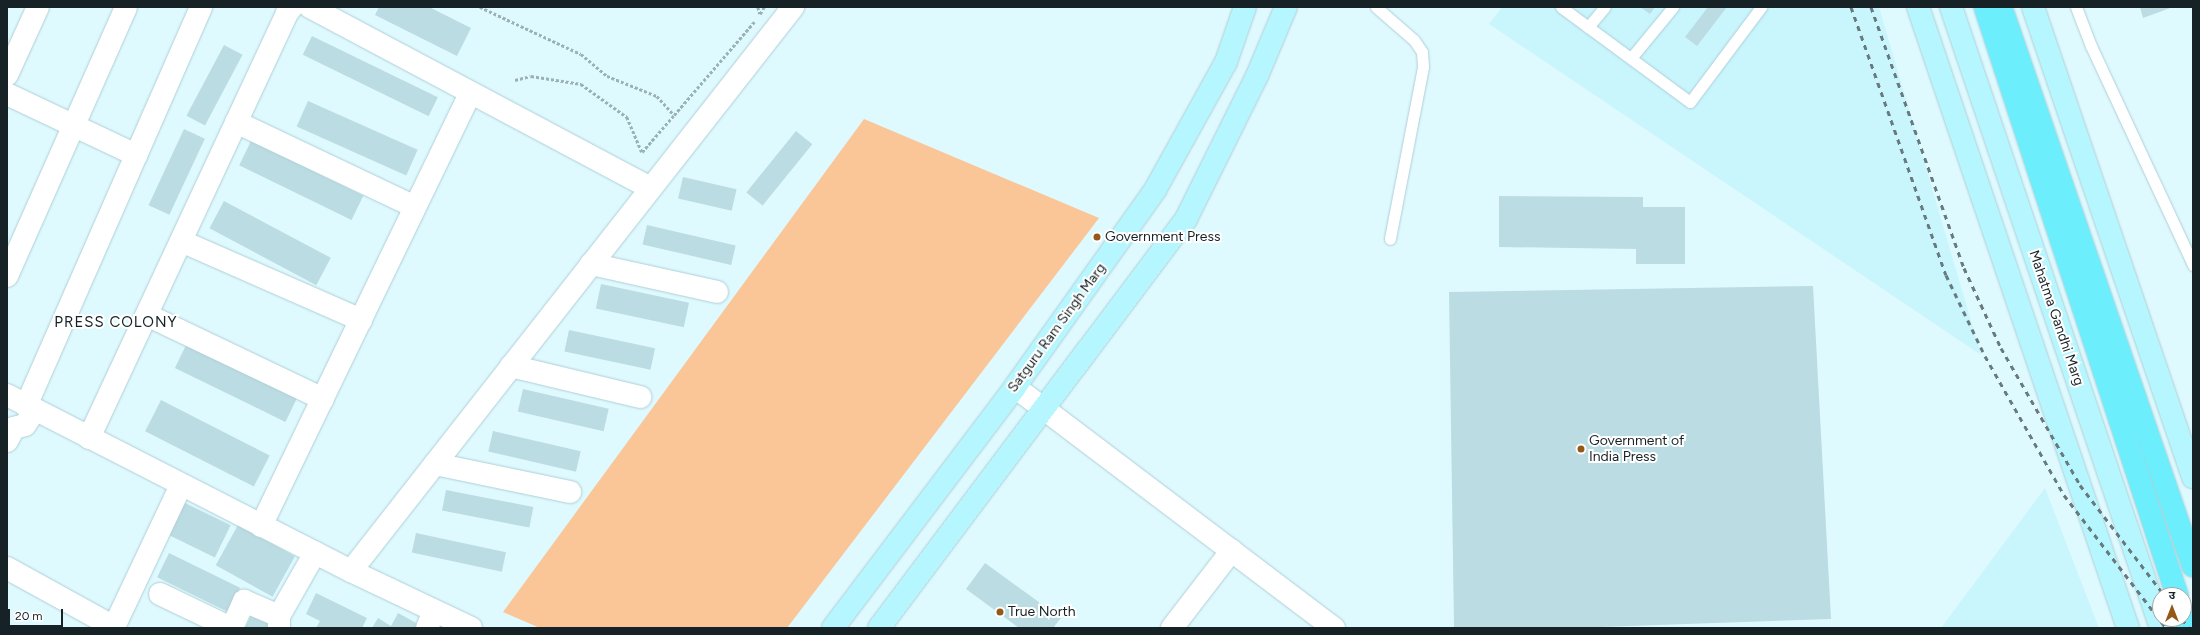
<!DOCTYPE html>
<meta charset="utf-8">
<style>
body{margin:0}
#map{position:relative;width:2200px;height:635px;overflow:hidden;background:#dffaff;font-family:Figtree,"Noto Sans Devanagari",sans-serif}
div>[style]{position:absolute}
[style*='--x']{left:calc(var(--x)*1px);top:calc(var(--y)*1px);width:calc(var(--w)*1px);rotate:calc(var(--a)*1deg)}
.built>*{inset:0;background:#c9f5fd}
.green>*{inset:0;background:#fac597}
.building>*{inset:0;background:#bbdce2;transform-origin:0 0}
.path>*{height:2.5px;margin-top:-1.25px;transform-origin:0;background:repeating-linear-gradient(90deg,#9bb1b5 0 3px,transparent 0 5px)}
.roads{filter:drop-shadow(0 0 1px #aecfd5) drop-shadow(0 0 1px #aecfd5)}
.lane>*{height:11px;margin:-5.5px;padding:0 5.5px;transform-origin:5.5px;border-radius:5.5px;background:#fff}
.street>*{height:22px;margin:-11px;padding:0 11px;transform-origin:11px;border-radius:11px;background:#fff}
.secondary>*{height:22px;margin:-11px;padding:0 11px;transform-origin:11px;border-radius:11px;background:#b6f6fe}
.primary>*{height:22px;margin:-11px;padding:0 11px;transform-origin:11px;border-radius:11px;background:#6deefc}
.rail>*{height:3px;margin-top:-1.5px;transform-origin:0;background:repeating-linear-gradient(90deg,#687a7e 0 5px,transparent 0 10px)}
.dots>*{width:11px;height:11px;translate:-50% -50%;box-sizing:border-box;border:2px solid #fff;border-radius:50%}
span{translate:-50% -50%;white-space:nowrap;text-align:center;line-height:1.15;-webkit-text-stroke:4px #fff;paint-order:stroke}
.poi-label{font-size:14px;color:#162225}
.left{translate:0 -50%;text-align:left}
.street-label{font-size:14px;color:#162225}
.neighbourhood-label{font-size:15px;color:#162225;letter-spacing:1px}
.frame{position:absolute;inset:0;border:8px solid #162225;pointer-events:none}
.north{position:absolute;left:2152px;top:587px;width:40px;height:40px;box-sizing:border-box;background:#fff;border:1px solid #a2a7a8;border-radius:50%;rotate:0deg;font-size:11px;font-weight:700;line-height:16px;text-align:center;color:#162225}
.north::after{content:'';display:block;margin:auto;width:14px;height:18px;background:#945918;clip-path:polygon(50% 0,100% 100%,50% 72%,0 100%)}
.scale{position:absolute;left:8px;top:609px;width:55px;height:18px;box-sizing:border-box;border:2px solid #162225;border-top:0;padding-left:5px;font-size:12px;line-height:14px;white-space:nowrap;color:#162225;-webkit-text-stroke:3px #fff;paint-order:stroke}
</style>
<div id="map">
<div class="built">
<div style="clip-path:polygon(1502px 7px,1879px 7px,1981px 355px,1489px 24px)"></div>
<div style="clip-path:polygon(2045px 488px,2099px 628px,1941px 628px)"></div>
</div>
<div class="green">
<div style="clip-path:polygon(864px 119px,1099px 218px,787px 628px,540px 628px,503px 612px)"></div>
</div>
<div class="building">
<div style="clip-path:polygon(379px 7px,429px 7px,471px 28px,457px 56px,375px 15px)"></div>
<div style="clip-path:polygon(1640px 7px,1655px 7px,1650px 14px)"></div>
<div style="clip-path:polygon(1708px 7px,1727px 7px,1697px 46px,1685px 37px)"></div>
<div style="clip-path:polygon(2140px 7px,2173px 7px,2143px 18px)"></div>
<div style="left:312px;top:36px;width:140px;height:21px;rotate:26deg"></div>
<div style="left:224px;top:45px;width:21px;height:80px;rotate:28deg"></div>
<div style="left:308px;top:101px;width:120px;height:28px;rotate:24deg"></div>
<div style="left:184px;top:129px;width:23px;height:84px;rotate:25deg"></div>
<div style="left:796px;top:131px;width:21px;height:79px;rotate:39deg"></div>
<div style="left:251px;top:141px;width:125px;height:27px;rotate:26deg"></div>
<div style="left:683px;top:177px;width:55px;height:22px;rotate:13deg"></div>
<div style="clip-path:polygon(1499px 196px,1643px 197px,1643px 207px,1685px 207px,1685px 264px,1636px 264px,1636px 249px,1499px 247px)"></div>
<div style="left:224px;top:201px;width:121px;height:31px;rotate:28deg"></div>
<div style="left:647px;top:225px;width:91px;height:20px;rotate:13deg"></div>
<div style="left:601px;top:284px;width:90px;height:25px;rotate:12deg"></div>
<div style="clip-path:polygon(1813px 286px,1831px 619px,1571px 628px,1454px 628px,1449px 292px)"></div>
<div style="left:569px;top:330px;width:88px;height:22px;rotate:12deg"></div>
<div style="left:188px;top:341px;width:123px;height:30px;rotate:26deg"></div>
<div style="left:523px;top:389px;width:88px;height:23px;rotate:13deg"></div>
<div style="left:161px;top:400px;width:122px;height:35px;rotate:27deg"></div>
<div style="left:493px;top:431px;width:90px;height:21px;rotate:13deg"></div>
<div style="left:446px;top:490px;width:89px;height:21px;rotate:11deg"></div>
<div style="left:183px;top:502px;width:53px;height:36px;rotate:26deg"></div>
<div style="left:238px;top:525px;width:65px;height:46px;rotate:29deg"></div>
<div style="left:416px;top:533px;width:92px;height:20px;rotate:12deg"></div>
<div style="left:169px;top:553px;width:79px;height:27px;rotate:26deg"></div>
<div style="clip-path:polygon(985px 563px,1061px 618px,1053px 628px,1019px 628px,966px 589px)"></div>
<div style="clip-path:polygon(316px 593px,367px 618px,362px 628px,316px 628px,320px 621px,306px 614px)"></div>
<div style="clip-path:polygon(398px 613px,418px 624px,415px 628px,372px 628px,378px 618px,391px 626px)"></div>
<div style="clip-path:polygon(251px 616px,271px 625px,270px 628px,245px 628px)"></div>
</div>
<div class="path">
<div style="--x:480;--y:7;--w:111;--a:25"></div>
<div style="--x:581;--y:54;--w:34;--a:40"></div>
<div style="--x:607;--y:76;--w:54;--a:21.8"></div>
<div style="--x:657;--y:96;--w:25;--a:48"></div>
<div style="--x:674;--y:115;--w:123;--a:-49.3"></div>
<div style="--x:758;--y:7;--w:7;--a:74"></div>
<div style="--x:760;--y:14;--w:8;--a:-60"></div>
<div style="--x:515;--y:80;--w:16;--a:-14"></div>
<div style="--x:531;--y:76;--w:51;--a:9.1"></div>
<div style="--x:581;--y:84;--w:57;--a:35.7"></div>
<div style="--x:627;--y:117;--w:38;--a:67"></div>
<div style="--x:642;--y:152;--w:49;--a:-49.1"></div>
</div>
<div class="roads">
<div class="lane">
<div style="--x:1376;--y:7;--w:50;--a:41"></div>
<div style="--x:1414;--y:40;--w:14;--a:56"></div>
<div style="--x:1422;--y:52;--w:15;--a:86"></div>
<div style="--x:1423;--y:67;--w:175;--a:100.9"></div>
<div style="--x:1561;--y:7;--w:160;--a:36.4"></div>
<div style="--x:1690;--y:102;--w:119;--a:-53.2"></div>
<div style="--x:2076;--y:7;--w:42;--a:69"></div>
<div style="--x:2091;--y:46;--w:242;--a:65"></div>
<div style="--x:1588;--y:27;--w:26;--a:-50"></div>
<div style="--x:1631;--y:58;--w:66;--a:-50.5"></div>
</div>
<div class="street">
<div style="--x:310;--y:7;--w:386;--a:28"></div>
<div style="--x:7;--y:75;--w:75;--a:-65.5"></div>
<div style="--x:7;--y:94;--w:143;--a:25.3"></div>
<div style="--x:236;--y:122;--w:198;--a:25.4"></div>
<div style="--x:181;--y:241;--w:197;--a:23.7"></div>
<div style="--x:591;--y:264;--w:129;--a:12.5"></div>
<div style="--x:7;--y:276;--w:294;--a:-66.1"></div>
<div style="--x:147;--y:315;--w:195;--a:25.5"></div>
<div style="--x:511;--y:366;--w:133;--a:13.5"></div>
<div style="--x:1015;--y:387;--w:400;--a:37.1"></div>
<div style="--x:7;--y:395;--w:386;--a:27.1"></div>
<div style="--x:351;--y:571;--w:133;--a:25.4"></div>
<div style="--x:26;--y:406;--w:436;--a:-66.3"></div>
<div style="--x:89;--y:438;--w:469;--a:-65"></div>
<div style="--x:287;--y:13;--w:8;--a:-50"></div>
<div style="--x:7;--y:441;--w:15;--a:-62"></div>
<div style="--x:14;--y:428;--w:11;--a:-15"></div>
<div style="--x:25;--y:425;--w:18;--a:-56"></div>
<div style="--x:435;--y:464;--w:138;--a:11.7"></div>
<div style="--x:261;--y:526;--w:481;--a:-64.2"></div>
<div style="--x:7;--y:568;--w:122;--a:28.9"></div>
<div style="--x:114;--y:627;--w:157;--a:-64.7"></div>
<div style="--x:351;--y:571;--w:717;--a:-51.91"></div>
<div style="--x:160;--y:594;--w:79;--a:25.6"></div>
<div style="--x:232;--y:628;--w:30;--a:-66"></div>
<div style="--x:244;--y:601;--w:38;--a:23"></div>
<div style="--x:279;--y:628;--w:12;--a:-90"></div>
<div style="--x:279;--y:616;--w:73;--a:-60.3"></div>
<div style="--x:427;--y:628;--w:18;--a:-68"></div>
<div style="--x:1172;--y:628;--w:98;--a:-52.4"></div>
</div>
<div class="secondary">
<div style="--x:1918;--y:7;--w:656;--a:71.32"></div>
<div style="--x:1951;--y:7;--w:656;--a:71.32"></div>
<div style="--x:2033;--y:7;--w:497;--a:71.2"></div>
<div style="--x:833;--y:628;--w:302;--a:-52.9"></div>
<div style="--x:1015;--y:387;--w:242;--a:-54.6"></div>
<div style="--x:1155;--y:190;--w:146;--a:-61"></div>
<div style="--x:1226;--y:62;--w:58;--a:-70.9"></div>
<div style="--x:879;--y:628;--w:511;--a:-53.11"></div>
<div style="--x:1186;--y:219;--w:160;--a:-63.6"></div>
<div style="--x:1257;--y:76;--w:75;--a:-67.2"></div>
</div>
<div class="primary">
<div style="--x:1985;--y:7;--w:619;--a:71.92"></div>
<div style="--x:2001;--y:7;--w:591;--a:71.04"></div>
<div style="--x:2184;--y:615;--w:14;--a:73"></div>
</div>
</div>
<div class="rail">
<div style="--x:1851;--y:7;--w:284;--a:70.5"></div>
<div style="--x:1946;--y:275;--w:90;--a:64.3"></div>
<div style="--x:1985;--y:356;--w:160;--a:60.4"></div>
<div style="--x:2064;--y:495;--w:168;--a:52.5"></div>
<div style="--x:1871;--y:7;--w:277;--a:70.4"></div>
<div style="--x:1964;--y:268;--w:88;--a:65.2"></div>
<div style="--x:2001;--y:348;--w:158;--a:60"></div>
<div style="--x:2080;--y:485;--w:138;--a:52.6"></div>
<div style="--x:2182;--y:619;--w:11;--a:52"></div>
</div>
<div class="dots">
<div style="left:1097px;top:237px;background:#945918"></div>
<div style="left:1581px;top:449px;background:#945918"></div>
<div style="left:1000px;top:612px;background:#945918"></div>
</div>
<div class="poi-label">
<span class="left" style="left:1105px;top:237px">Government Press</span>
<span class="left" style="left:1589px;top:449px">Government of<br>India Press</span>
<span class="left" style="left:1008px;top:612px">True North</span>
</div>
<div class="street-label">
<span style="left:2056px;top:318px;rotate:71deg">Mahatma Gandhi Marg</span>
<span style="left:1057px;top:328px;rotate:-54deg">Satguru Ram Singh Marg</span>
</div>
<div class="neighbourhood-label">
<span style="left:116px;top:323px">PRESS COLONY</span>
</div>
<div class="frame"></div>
<div class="north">उ</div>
<div class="scale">20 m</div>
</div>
